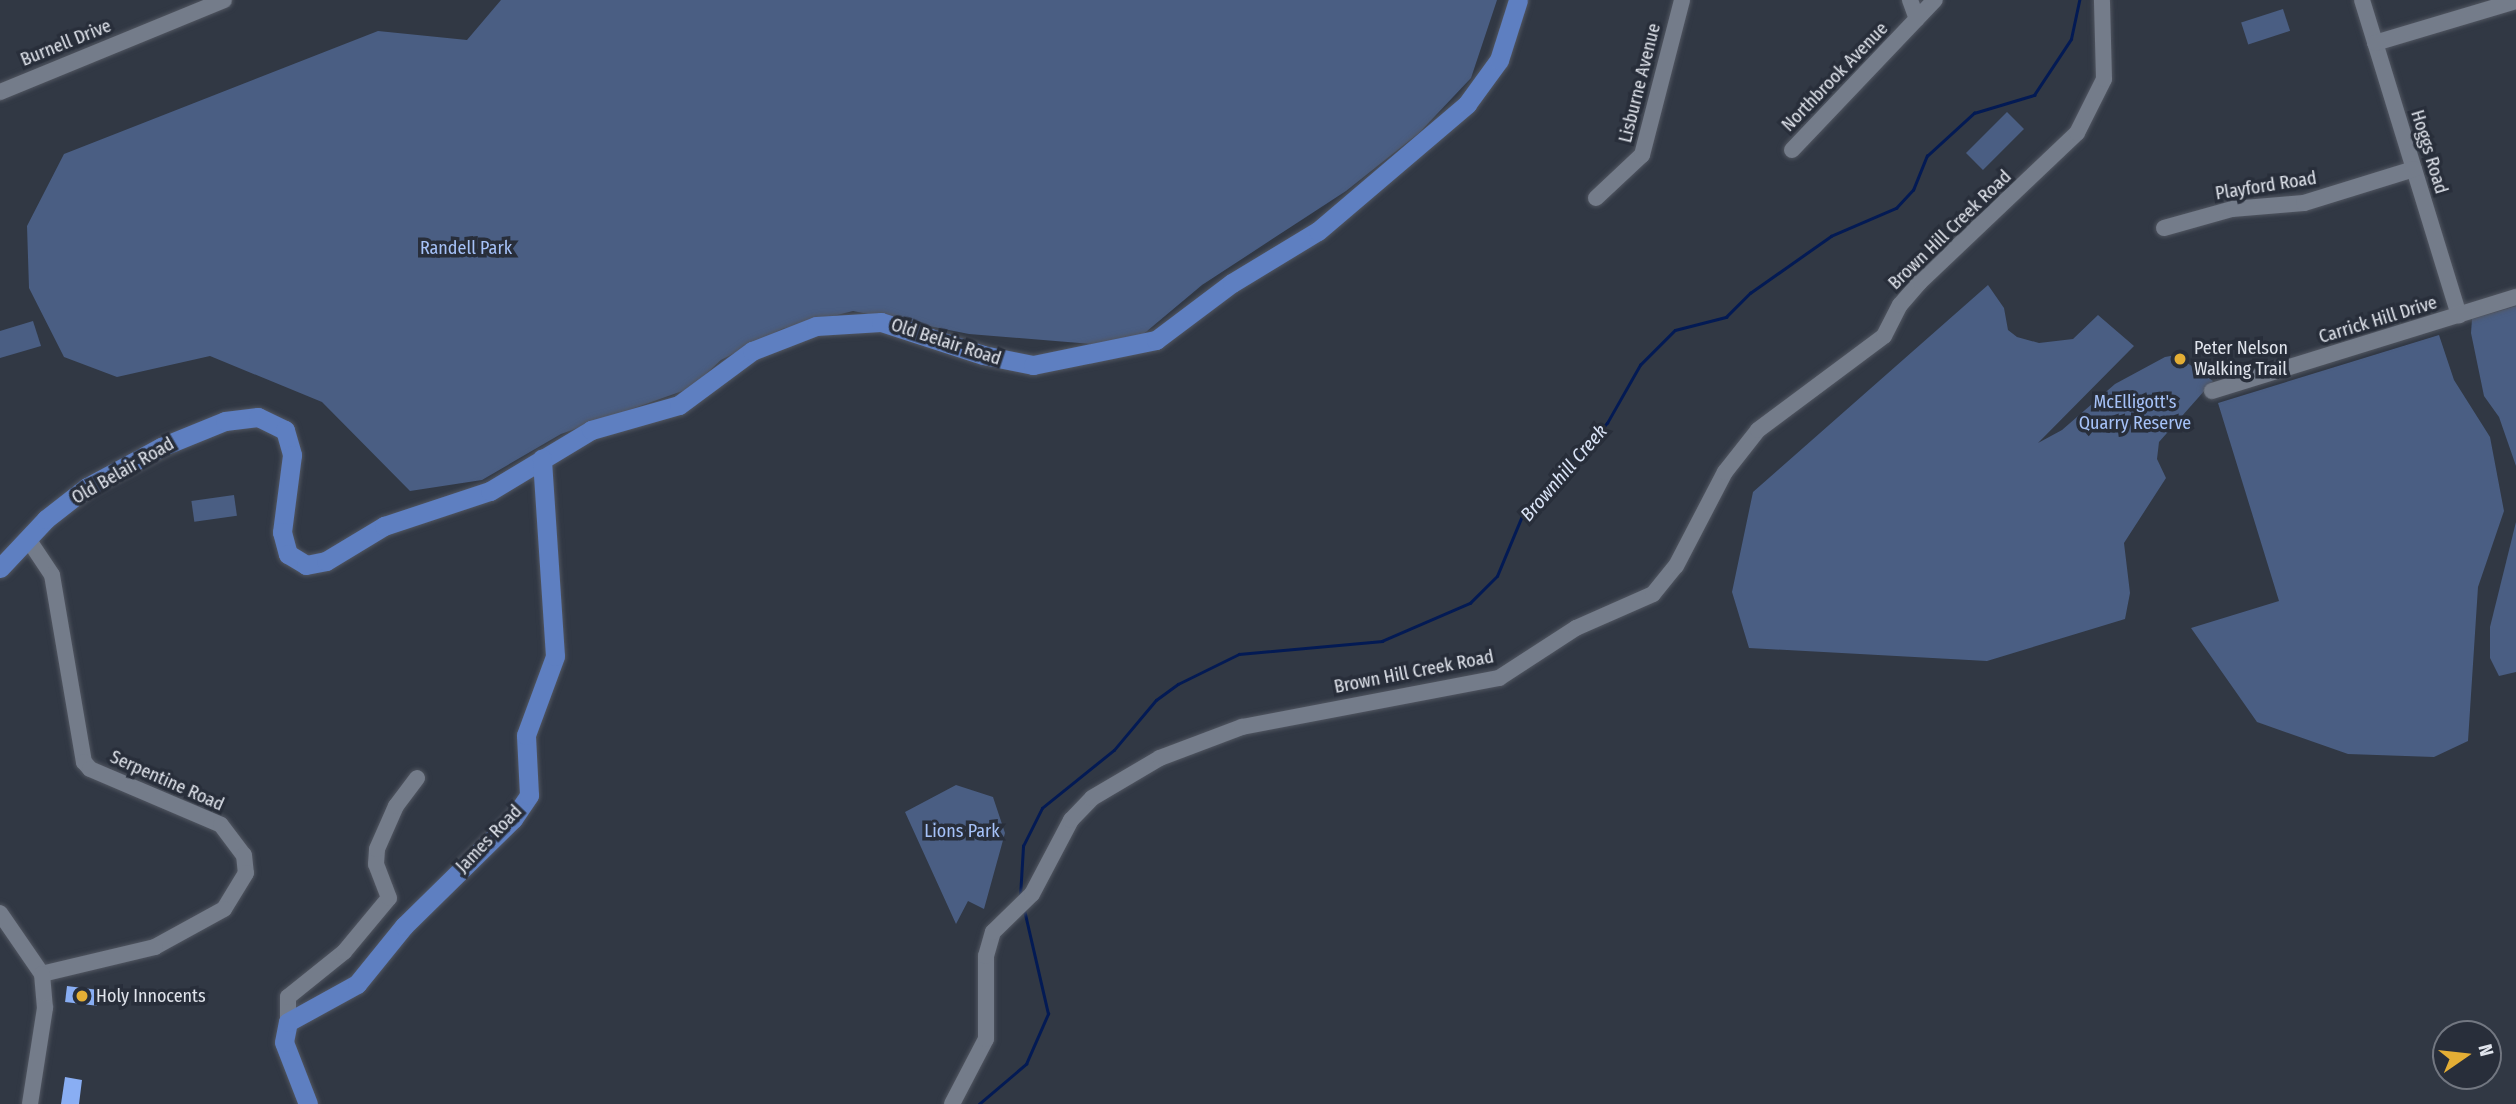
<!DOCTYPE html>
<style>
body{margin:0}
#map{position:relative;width:2516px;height:1104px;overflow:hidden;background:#313844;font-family:"Fira Sans Condensed",sans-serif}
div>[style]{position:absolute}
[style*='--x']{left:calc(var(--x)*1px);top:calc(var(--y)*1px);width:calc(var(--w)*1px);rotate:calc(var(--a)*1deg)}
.green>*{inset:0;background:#4a5e83;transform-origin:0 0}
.stream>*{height:2.5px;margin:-1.25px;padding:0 1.25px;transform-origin:1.25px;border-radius:1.25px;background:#031a54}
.building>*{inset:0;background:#89aef3;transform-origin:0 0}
.roads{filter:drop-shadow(0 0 2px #515661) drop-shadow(0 0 2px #515661)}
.minor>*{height:16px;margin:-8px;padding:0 8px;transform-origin:8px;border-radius:8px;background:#747c8a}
.major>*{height:19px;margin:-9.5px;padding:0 9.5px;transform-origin:9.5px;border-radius:9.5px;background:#5e7fc1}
.dots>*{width:19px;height:19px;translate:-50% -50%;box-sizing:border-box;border:4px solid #282e3a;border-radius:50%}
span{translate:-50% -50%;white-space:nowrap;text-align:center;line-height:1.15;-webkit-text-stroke:7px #282e3a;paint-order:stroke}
.street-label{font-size:18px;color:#e0e4ec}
.park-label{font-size:18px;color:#a6c2f8}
.poi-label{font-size:18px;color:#e0e4ec}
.left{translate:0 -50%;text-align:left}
.water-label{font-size:19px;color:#dae4f7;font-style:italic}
.north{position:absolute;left:2432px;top:1020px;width:70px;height:70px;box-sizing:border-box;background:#282e3a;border:2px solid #727781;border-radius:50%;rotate:76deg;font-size:19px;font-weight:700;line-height:28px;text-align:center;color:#e0e4ec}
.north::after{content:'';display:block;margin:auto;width:24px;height:32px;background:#e4ae35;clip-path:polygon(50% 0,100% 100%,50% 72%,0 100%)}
</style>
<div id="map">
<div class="green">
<div style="clip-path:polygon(501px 0,1497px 0,1471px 78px,1419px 133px,1346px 191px,1202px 285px,1128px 347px,969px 334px,853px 311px,782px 329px,721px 360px,691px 388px,561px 434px,482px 480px,410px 491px,322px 402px,210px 356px,117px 377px,64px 357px,29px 288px,27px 226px,64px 154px,378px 31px,467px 40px)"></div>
<div style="left:2283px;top:9px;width:23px;height:44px;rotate:72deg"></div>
<div style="left:2007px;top:112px;width:24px;height:58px;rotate:45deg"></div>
<div style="clip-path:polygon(1988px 285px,2004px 308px,2008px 330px,2017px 337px,2039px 343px,2073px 339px,2098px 315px,2134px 346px,2038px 443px,2062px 430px,2115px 384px,2165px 357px,2176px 355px,2213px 381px,2159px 442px,2157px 459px,2166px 478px,2124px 543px,2130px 593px,2125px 619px,1987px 661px,1749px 648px,1732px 592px,1753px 492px)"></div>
<div style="clip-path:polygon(2516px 306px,2516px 466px,2499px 417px,2484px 396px,2471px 333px,2472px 319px)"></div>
<div style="clip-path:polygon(33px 321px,41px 346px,0 358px,0 331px)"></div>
<div style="clip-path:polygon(2439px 335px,2454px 380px,2490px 437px,2504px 511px,2478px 587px,2468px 741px,2434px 757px,2348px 754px,2257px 722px,2191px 628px,2279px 601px,2218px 403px)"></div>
<div style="left:234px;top:495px;width:21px;height:43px;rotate:82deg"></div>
<div style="clip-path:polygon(2516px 522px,2516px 672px,2499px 676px,2490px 658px,2490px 627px)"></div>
<div style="clip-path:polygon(956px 785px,993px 797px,1005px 833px,984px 909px,968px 901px,956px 924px,905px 812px)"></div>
</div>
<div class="stream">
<div style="--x:1020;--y:897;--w:51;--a:-86.6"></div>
<div style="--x:1023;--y:846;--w:42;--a:-63.4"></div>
<div style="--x:1042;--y:808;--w:92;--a:-38.9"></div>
<div style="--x:1114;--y:750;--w:65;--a:-50"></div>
<div style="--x:1156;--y:700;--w:27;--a:-36"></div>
<div style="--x:1178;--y:684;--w:68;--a:-26.2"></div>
<div style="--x:1239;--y:654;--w:144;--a:-5.2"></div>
<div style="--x:1382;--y:641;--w:96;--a:-23.4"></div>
<div style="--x:1470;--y:603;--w:38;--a:-45"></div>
<div style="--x:1497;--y:576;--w:65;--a:-67.4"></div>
<div style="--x:1522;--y:516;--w:126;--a:-47.6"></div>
<div style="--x:1607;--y:423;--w:67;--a:-60.4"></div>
<div style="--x:1640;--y:365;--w:49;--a:-45"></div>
<div style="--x:1675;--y:330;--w:53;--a:-14.3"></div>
<div style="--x:1726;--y:317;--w:34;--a:-45"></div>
<div style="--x:1750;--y:293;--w:99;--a:-35.1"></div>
<div style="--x:1831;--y:236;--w:71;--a:-23.3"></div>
<div style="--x:1896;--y:208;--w:25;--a:-47"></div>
<div style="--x:1913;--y:190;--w:37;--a:-68"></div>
<div style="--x:1927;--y:156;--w:64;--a:-42.5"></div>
<div style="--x:1974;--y:113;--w:63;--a:-16.7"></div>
<div style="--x:2034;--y:95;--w:67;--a:-56.5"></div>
<div style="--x:2071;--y:39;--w:40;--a:-78"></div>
<div style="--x:979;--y:1104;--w:62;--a:-40.4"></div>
<div style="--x:1026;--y:1064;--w:55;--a:-66.3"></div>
<div style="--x:1048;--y:1014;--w:107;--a:-103"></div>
</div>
<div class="building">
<div style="left:67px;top:986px;width:32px;height:16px;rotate:7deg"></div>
<div style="clip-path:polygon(65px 1077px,82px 1080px,79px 1104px,61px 1104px)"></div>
</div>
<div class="roads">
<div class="minor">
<div style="--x:1910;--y:0;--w:20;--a:70"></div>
<div style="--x:2362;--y:0;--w:330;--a:72.9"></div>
<div style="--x:2375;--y:43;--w:147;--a:-16.6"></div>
<div style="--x:0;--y:92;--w:242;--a:-22.3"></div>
<div style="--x:1792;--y:150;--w:207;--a:-46.4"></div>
<div style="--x:1596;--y:198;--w:63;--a:-43.1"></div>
<div style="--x:1642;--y:155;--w:160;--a:-75.5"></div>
<div style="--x:2164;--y:228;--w:71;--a:-15.6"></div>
<div style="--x:2232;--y:209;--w:72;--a:-4.8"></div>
<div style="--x:2304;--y:203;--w:115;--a:-17.2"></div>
<div style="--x:2212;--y:391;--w:318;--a:-17.2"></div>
<div style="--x:28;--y:539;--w:43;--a:56.3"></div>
<div style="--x:52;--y:575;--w:190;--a:80.3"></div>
<div style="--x:84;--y:762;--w:9;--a:49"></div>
<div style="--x:90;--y:769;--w:142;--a:23.1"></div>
<div style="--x:221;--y:825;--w:38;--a:53"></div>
<div style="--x:244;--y:855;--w:18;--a:84"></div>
<div style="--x:246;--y:873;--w:42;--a:121.4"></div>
<div style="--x:224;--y:909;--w:79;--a:151.2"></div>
<div style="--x:155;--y:947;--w:116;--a:166.6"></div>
<div style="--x:0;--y:913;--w:74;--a:55.5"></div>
<div style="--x:42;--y:974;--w:34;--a:85"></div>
<div style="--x:45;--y:1008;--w:97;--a:98.9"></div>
<div style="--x:288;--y:1022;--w:25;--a:-90"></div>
<div style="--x:288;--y:997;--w:72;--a:-38.8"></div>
<div style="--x:344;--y:952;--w:70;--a:-50.2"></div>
<div style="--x:389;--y:898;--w:36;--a:-111"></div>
<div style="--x:376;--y:864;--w:15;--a:-86"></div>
<div style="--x:377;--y:849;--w:47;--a:-66.2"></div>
<div style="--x:396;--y:806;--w:35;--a:-53"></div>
<div style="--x:952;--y:1104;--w:73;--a:-62.4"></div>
<div style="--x:986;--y:1039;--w:83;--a:-90"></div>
<div style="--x:986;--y:956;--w:25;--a:-74"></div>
<div style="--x:993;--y:932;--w:54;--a:-44.3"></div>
<div style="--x:1032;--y:894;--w:84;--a:-62.2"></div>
<div style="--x:1071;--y:820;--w:30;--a:-46"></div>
<div style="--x:1092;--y:798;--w:79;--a:-30.5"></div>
<div style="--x:1160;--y:758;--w:88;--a:-20.7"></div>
<div style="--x:1242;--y:727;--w:262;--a:-10.8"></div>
<div style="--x:1499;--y:678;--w:92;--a:-33"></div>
<div style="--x:1576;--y:628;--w:84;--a:-23.8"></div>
<div style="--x:1653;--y:594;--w:36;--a:-51"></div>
<div style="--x:1676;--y:566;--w:106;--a:-62.5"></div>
<div style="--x:1725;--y:472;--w:53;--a:-51.8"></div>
<div style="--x:1758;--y:430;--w:157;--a:-36.7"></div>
<div style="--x:1884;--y:336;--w:35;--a:-63"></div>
<div style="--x:1900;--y:305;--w:30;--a:-49"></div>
<div style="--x:1920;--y:282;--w:216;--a:-43.5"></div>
<div style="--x:2077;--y:133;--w:60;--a:-63.4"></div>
<div style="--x:2104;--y:79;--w:79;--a:-91.5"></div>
</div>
<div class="major">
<div style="--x:0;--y:568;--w:67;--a:-46.8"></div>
<div style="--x:46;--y:519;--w:52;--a:-38"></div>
<div style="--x:87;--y:487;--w:84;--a:-28.4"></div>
<div style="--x:161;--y:447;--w:69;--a:-22.1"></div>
<div style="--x:225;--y:421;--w:33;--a:-7"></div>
<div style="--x:258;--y:417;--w:30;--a:26"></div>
<div style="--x:285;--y:430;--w:26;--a:74"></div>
<div style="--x:292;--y:455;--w:78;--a:97.4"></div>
<div style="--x:282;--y:532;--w:23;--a:75"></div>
<div style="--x:288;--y:554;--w:21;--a:31"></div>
<div style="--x:306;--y:565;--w:20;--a:-11"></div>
<div style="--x:326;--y:561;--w:68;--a:-31.1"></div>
<div style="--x:384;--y:526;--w:112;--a:-18.3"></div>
<div style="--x:490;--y:491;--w:118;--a:-31.1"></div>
<div style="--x:591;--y:430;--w:91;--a:-15.9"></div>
<div style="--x:679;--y:405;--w:91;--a:-36.5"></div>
<div style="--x:752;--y:351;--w:69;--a:-21.3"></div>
<div style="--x:816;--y:326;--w:65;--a:-3.5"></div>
<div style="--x:881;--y:322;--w:107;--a:17.9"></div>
<div style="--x:983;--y:355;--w:51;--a:11.3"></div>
<div style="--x:1033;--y:365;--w:126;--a:-11.5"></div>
<div style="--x:1156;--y:340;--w:95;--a:-36.9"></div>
<div style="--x:1232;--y:283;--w:100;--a:-31.2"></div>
<div style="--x:1318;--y:231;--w:196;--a:-40.4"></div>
<div style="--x:1467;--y:104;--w:54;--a:-54"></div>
<div style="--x:1499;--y:60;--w:63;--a:-72.4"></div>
<div style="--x:308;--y:1104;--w:66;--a:-111.2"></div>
<div style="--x:284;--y:1042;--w:20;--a:-79"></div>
<div style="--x:288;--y:1022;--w:79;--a:-28.8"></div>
<div style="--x:357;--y:984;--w:75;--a:-51"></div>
<div style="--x:404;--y:926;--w:153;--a:-44.5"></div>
<div style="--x:513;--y:819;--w:29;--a:-56"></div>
<div style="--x:529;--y:795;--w:60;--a:-92.9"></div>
<div style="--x:526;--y:735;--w:84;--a:-69.8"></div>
<div style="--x:555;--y:656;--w:198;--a:-93.8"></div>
</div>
</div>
<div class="dots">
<div style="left:2180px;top:359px;background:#e4ae35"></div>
<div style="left:82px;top:996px;background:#e4ae35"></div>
</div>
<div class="street-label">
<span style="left:66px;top:43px;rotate:-22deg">Burnell Drive</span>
<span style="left:1835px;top:77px;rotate:-46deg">Northbrook Avenue</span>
<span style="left:1640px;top:83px;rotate:-76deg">Lisburne Avenue</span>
<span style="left:2429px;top:152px;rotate:73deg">Hoggs Road</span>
<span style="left:2266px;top:186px;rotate:-9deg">Playford Road</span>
<span style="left:1950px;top:230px;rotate:-44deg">Brown Hill Creek Road</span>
<span style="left:2378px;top:320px;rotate:-17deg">Carrick Hill Drive</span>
<span style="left:946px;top:342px;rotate:18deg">Old Belair Road</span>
<span style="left:123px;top:471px;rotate:-30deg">Old Belair Road</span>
<span style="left:1414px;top:672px;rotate:-11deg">Brown Hill Creek Road</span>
<span style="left:167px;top:781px;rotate:24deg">Serpentine Road</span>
<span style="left:489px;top:839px;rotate:-46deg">James Road</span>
</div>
<div class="park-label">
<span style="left:466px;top:248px">Randell Park</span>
<span style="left:2135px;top:413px">McElligott's<br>Quarry Reserve</span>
<span style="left:962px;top:831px">Lions Park</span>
</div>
<div class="poi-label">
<span class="left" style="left:2194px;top:359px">Peter Nelson<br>Walking Trail</span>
<span class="left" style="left:96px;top:996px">Holy Innocents</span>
</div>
<div class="water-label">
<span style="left:1564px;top:473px;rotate:-49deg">Brownhill Creek</span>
</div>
<div class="north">N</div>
</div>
